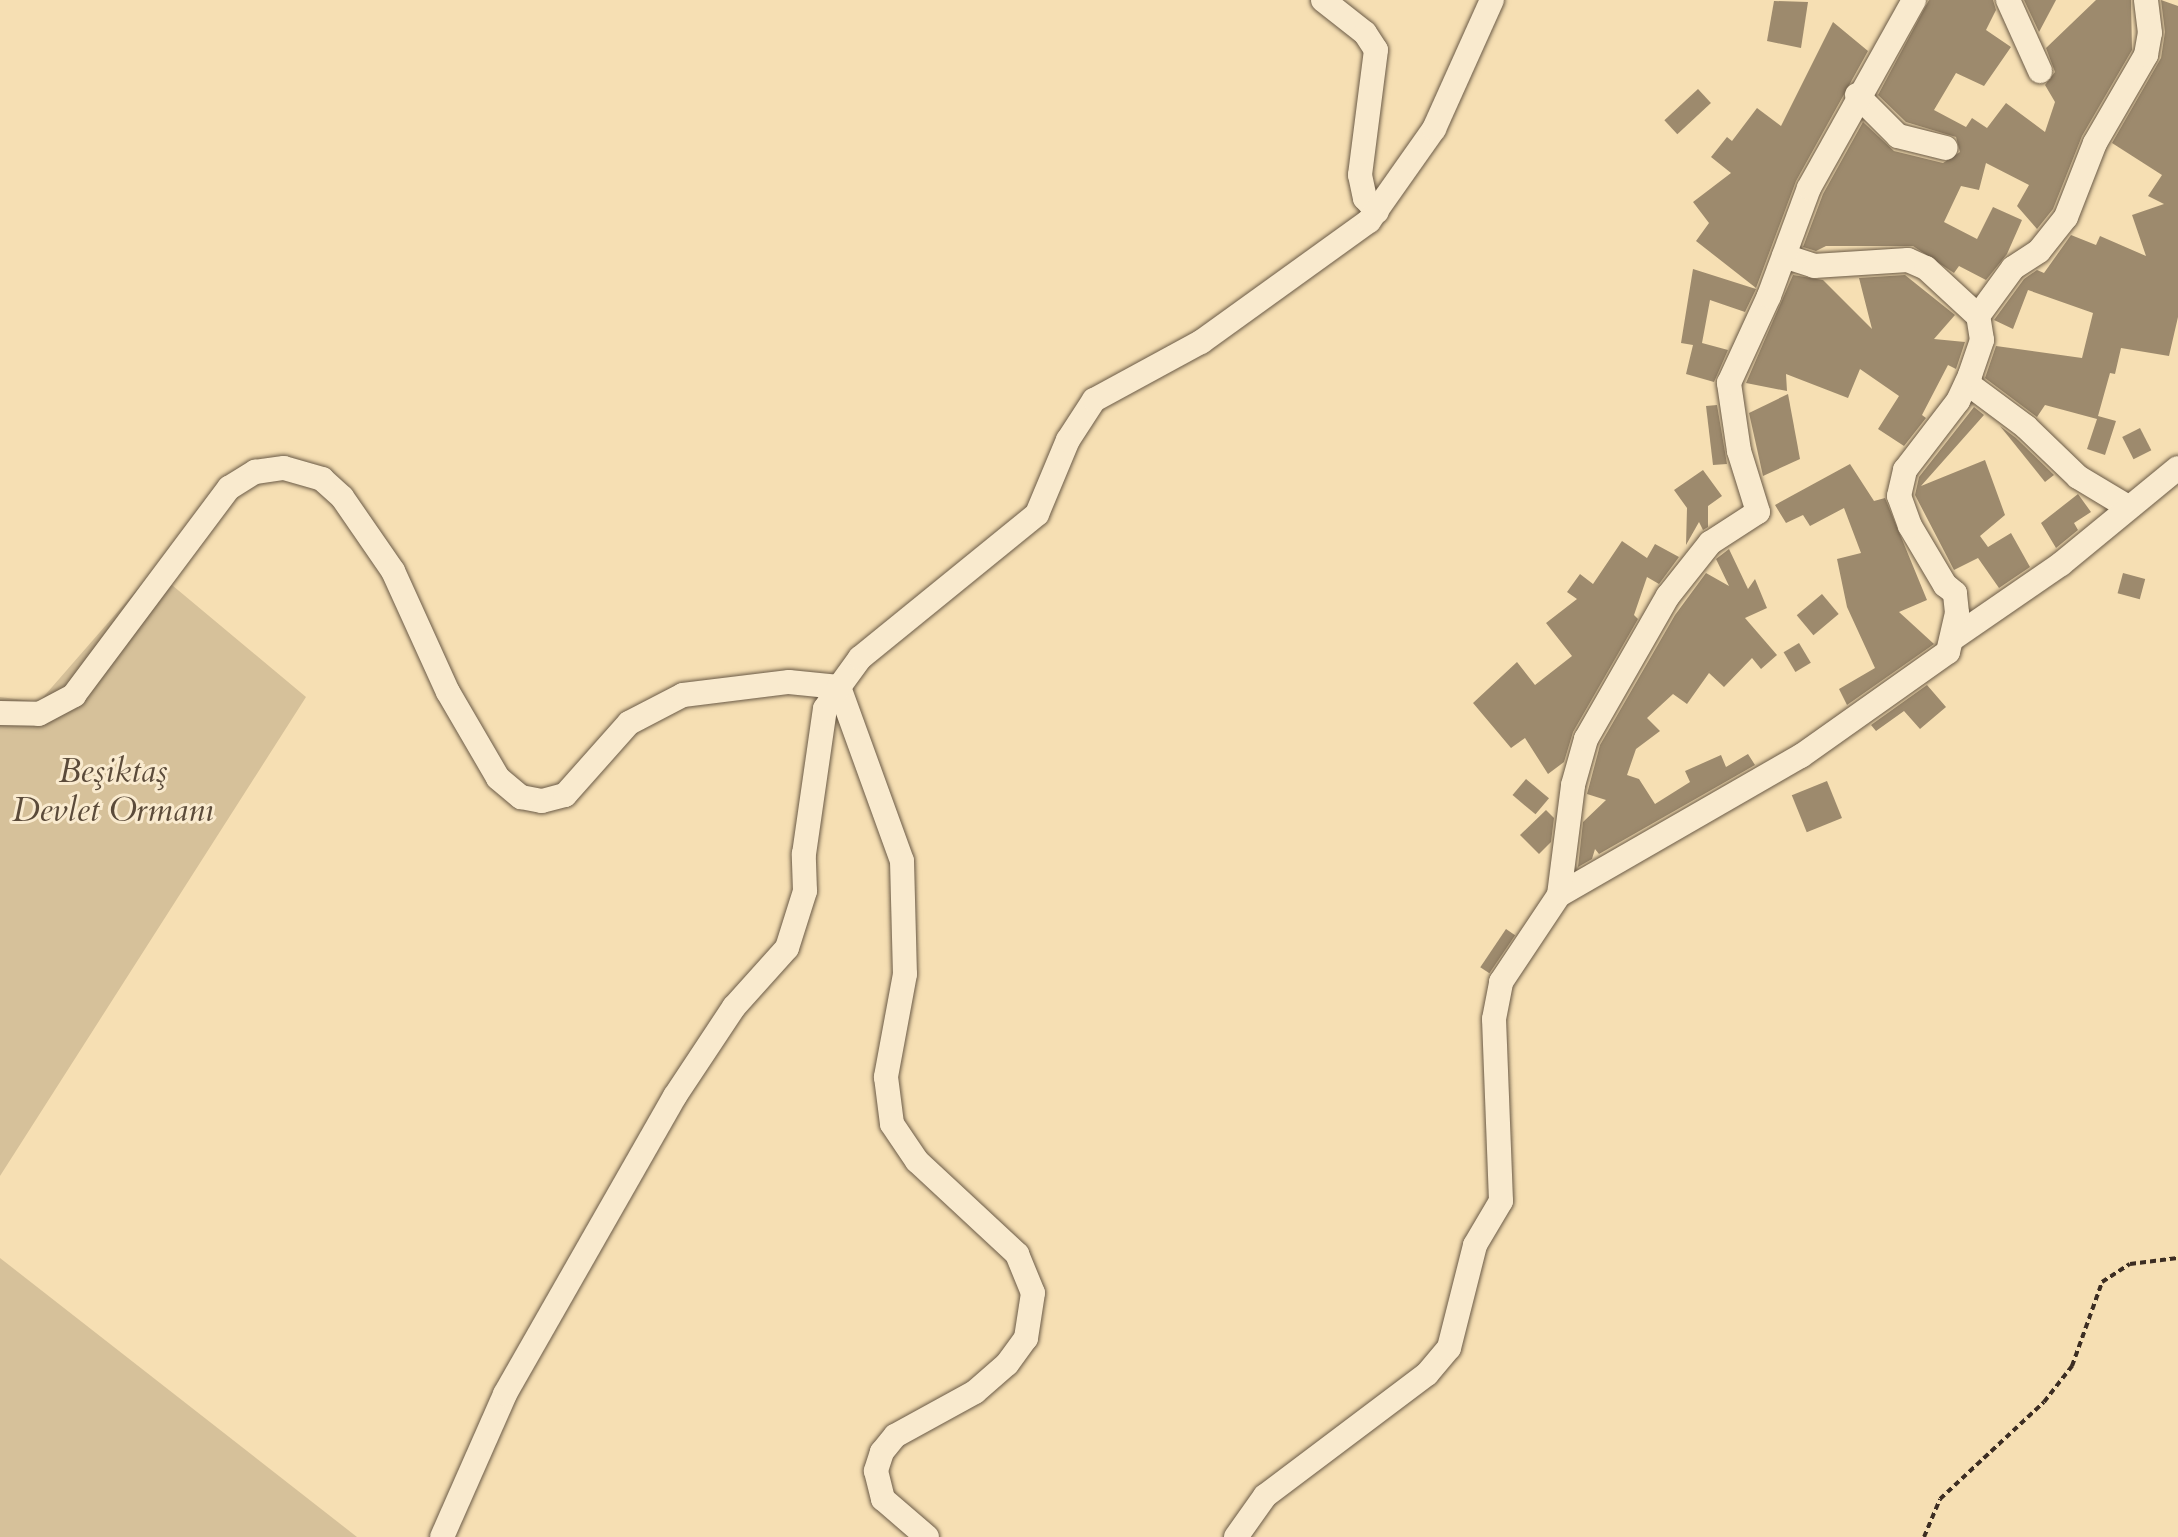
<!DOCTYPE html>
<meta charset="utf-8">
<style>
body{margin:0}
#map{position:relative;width:2178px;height:1537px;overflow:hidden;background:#f6dfb3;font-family:Cardo,serif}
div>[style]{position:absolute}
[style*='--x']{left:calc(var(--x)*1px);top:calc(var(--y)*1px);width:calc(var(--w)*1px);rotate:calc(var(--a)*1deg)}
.green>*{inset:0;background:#d6c19a}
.building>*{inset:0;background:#9d8a6d;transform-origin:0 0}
.path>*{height:4px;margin-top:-2px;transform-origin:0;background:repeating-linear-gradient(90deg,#3c2d22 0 6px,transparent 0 10px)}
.roads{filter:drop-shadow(0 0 2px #6a5a46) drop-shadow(0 0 2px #6a5a46)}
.minor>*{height:24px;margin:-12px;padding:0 12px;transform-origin:12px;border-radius:12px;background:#f9eace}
span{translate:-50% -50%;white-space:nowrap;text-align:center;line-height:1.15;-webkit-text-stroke:6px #f9eace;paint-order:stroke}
.park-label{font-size:34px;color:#5b4b3a;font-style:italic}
</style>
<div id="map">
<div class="green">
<div style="clip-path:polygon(154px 570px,306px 697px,0 1176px,0 697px,39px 702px)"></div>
<div style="clip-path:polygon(0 1258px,357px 1537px,0 1537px)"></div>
</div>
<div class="building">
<div style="clip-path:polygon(1929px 0,1993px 0,1996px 10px,1986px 30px,2011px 47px,1984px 86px,1956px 73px,1934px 110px,1966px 127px,1972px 118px,1987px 128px,2006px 103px,2045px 132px,2055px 102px,2045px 85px,2055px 72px,2046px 48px,2096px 0,2131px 0,2132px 50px,2082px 136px,2053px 209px,2037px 229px,2017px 206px,2029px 185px,1986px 163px,1979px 190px,1961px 186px,1944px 222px,1977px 239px,1993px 207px,2022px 220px,2007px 254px,1986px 280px,1959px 266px,1954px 273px,1913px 246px,1826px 246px,1816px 251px,1803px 247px,1823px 194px,1863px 122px,1894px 151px,1943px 163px,1960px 152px,1956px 137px,1906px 122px,1878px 95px)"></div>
<div style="clip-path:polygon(2024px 0,2056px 0,2039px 32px)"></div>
<div style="clip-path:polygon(2161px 0,2178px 6px,2178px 317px,2169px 356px,2121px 348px,2115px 374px,2110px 373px,2098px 416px,2116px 421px,2105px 455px,2087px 449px,2097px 419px,2045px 405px,2037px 417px,1985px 378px,1996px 346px,2082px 358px,2093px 313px,2028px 290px,2013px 329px,1994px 320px,2024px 279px,2037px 270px,2044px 273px,2071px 235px,2096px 245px,2100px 236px,2146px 256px,2132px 215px,2164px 204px,2148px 196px,2162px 175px,2112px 143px,2161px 58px,2165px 32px)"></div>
<div style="clip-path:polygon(1774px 1px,1808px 2px,1801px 48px,1767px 41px)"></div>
<div style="clip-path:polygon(1833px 22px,1868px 51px,1796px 181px,1756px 288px,1696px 241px,1709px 223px,1693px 202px,1731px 173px,1711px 157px,1727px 137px,1732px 141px,1757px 108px,1781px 126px)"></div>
<div style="left:1698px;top:89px;width:19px;height:46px;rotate:47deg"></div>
<div style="clip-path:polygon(1693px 269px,1756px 289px,1745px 312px,1710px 300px,1702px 343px,1728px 350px,1714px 382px,1686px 374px,1693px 345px,1681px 343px)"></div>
<div style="clip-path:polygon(1793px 275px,1823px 280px,1872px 329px,1859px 278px,1905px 275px,1955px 315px,1934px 339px,1965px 342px,1956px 369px,1948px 365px,1922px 415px,1926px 418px,1904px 446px,1878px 429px,1899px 396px,1860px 369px,1848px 398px,1786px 374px,1787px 391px,1746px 383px)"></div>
<div style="clip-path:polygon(1788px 394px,1800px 459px,1763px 476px,1749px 413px)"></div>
<div style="clip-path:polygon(1717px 405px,1727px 464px,1713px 465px,1706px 406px)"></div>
<div style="clip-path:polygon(1974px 407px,1984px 415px,1921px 486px,1985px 460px,2005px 515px,1980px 536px,1988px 547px,2011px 533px,2030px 567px,1999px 588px,1978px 558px,1954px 570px,1915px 495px,1919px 477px)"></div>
<div style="clip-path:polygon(2000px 426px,2016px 438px,2054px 475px,2045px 482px)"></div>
<div style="left:2140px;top:428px;width:25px;height:20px;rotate:63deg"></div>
<div style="clip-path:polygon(1850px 464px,1874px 501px,1885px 498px,1927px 600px,1899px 612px,1934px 644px,1847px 705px,1839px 689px,1875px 668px,1847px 607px,1837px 559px,1861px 553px,1844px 508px,1810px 526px,1803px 515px,1786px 523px,1775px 505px)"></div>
<div style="clip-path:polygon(1703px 470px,1722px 496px,1708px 506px,1708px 527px,1703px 530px,1699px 522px,1686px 545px,1687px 508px,1674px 490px)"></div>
<div style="clip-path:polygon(2078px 494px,2091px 512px,2074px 523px,2078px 530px,2056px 548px,2041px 523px)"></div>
<div style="clip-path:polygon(1622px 541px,1647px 558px,1655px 544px,1679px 557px,1659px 584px,1647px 577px,1634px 615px,1638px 619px,1573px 732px,1564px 762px,1548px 774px,1525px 738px,1511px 748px,1473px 703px,1517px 662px,1535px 685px,1572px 656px,1546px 623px,1577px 599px,1567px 592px,1580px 574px,1593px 584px)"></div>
<div style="clip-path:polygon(1729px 549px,1748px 589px,1755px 579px,1767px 608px,1745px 618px,1777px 655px,1761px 669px,1752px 658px,1724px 687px,1709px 673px,1687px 704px,1673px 694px,1647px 718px,1660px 731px,1636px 749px,1627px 775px,1639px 779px,1655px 804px,1690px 782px,1685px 771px,1721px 755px,1726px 767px,1748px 754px,1755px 765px,1599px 854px,1595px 849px,1592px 859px,1578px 867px,1583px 822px,1606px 800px,1587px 794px,1600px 745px,1675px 615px,1706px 573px,1729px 586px,1716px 559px)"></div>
<div style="left:2123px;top:573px;width:23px;height:21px;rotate:15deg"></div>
<div style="left:1822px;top:594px;width:26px;height:33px;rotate:50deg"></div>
<div style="left:1799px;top:643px;width:23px;height:18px;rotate:59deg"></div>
<div style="clip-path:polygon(1927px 685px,1946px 707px,1920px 729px,1904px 711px,1876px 731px,1871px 725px)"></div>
<div style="left:1526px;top:779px;width:30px;height:21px;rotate:40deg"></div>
<div style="left:1827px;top:781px;width:40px;height:38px;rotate:68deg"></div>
<div style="clip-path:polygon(1546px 810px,1554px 818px,1551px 842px,1539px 854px,1520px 835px)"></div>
<div style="left:1506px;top:929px;width:11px;height:46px;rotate:34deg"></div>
</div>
<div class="path">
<div style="--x:1924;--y:1537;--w:41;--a:-67.2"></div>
<div style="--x:1940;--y:1499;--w:142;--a:-43"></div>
<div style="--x:2044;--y:1402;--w:46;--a:-52.1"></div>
<div style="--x:2072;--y:1366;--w:89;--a:-70.3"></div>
<div style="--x:2102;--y:1282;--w:33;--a:-33"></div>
<div style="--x:2130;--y:1264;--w:48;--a:-7.1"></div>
</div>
<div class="roads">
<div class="minor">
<div style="--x:1323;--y:0;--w:53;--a:38.2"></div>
<div style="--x:1365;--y:33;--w:20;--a:57"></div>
<div style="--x:1376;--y:50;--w:126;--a:97.3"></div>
<div style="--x:1360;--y:175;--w:24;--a:78"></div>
<div style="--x:1365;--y:198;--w:18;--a:49"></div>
<div style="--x:2008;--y:0;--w:78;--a:65.7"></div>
<div style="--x:1857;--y:95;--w:58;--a:45"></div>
<div style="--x:1898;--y:136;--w:49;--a:14"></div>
<div style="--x:1784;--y:256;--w:32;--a:18"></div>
<div style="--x:1814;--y:266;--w:94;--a:-3.7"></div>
<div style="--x:1908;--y:260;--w:20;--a:24"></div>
<div style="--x:1926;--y:268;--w:71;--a:42.7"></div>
<div style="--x:1967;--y:383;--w:74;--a:36.7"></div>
<div style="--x:2026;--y:427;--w:72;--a:43.9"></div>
<div style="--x:2078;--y:477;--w:58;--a:31"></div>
<div style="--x:1952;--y:639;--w:132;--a:-34.5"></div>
<div style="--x:2061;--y:564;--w:151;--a:-39.4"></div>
<div style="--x:0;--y:713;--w:39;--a:1"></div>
<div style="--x:39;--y:714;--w:40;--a:-28"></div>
<div style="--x:74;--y:695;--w:259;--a:-53.2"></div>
<div style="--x:229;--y:488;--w:31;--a:-32"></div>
<div style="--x:255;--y:472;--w:29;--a:-8"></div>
<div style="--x:284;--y:468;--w:40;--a:16"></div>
<div style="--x:322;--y:479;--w:27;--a:42"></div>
<div style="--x:342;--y:497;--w:90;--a:55.4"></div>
<div style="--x:393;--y:571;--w:133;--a:65.6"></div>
<div style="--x:448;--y:692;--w:99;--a:59.8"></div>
<div style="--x:498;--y:778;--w:30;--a:40"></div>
<div style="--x:521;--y:797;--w:21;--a:11"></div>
<div style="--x:542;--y:801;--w:24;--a:-15"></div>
<div style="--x:565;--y:795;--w:96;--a:-48.4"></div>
<div style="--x:629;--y:723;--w:61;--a:-27.4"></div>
<div style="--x:683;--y:695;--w:107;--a:-7"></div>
<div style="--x:789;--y:682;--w:50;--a:5.7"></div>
<div style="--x:839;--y:687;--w:185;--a:70.1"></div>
<div style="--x:902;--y:861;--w:113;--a:88.5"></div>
<div style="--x:905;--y:974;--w:105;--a:100.5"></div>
<div style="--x:886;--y:1077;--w:47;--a:82.7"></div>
<div style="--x:892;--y:1124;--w:45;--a:56"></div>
<div style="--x:917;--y:1161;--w:137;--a:42.9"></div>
<div style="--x:1017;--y:1254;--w:42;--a:67.7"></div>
<div style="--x:1033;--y:1293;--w:46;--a:98.8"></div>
<div style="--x:1026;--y:1338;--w:32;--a:126"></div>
<div style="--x:1007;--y:1364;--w:43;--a:138.8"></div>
<div style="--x:975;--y:1392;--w:91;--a:151.2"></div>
<div style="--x:895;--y:1436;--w:21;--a:129"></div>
<div style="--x:882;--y:1452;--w:20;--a:108"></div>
<div style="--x:876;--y:1471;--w:29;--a:76"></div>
<div style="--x:883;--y:1499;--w:58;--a:40.8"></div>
<div style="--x:1559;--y:895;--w:279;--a:-29.9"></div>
<div style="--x:1801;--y:756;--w:180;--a:-35.3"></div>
<div style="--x:1948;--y:652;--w:40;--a:-77"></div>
<div style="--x:1957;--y:613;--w:20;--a:-96"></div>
<div style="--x:1955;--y:593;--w:13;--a:-141"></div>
<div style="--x:1945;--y:585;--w:69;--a:-120.7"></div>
<div style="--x:1910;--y:526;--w:32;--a:-110"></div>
<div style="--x:1899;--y:496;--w:27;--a:-77"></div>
<div style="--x:1905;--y:470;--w:87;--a:-52.5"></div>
<div style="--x:1958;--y:401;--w:29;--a:-65"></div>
<div style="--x:1970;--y:375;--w:37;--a:-71"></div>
<div style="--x:1982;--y:340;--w:24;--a:-99"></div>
<div style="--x:1978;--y:316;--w:59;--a:-53.9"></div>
<div style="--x:2013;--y:268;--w:31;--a:-33"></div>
<div style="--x:2039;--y:251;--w:43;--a:-51.5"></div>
<div style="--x:2066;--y:217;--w:79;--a:-68.6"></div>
<div style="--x:2095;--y:143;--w:102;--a:-59.9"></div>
<div style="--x:2146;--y:55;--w:22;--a:-80"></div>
<div style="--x:2150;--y:33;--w:33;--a:-97"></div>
<div style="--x:442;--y:1537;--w:156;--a:-66.2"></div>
<div style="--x:505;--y:1394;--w:343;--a:-60.3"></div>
<div style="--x:675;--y:1096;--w:107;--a:-56.5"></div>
<div style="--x:734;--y:1007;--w:79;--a:-48.1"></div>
<div style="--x:787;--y:948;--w:60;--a:-72.5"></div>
<div style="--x:805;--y:891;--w:37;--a:-92"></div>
<div style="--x:804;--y:854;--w:147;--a:-81.8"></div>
<div style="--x:825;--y:709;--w:26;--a:-58"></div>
<div style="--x:839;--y:687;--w:36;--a:-54"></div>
<div style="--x:860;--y:658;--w:228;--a:-39.1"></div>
<div style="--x:1037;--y:514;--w:80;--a:-67.3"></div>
<div style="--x:1068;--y:440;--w:48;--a:-57"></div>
<div style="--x:1094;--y:400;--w:122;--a:-28.5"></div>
<div style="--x:1201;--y:342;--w:207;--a:-35.8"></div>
<div style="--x:1369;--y:221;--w:113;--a:-54.8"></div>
<div style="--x:1434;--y:129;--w:141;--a:-65.8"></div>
<div style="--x:1236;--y:1537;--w:50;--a:-54.7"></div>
<div style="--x:1265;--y:1496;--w:203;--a:-37"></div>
<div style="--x:1427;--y:1374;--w:34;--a:-50"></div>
<div style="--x:1449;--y:1348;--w:106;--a:-75.8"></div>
<div style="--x:1475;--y:1245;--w:51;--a:-59.4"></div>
<div style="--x:1501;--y:1201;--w:182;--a:-92.2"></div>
<div style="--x:1494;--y:1019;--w:38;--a:-79"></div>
<div style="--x:1501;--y:982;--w:105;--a:-56.3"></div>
<div style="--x:1559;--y:895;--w:111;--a:-82.7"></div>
<div style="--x:1573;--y:785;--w:48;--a:-74.2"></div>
<div style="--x:1586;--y:739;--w:165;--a:-60.2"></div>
<div style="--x:1668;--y:596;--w:68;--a:-51.6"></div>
<div style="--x:1710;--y:543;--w:57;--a:-32.9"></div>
<div style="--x:1758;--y:512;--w:64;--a:-107.3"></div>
<div style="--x:1739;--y:451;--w:69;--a:-98.4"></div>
<div style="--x:1729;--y:383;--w:96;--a:-65.3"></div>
<div style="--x:1769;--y:296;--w:115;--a:-69.7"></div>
<div style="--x:1809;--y:188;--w:215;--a:-60.8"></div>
</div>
</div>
<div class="park-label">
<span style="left:113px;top:791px">Beşiktaş<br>Devlet Ormanı</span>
</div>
</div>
